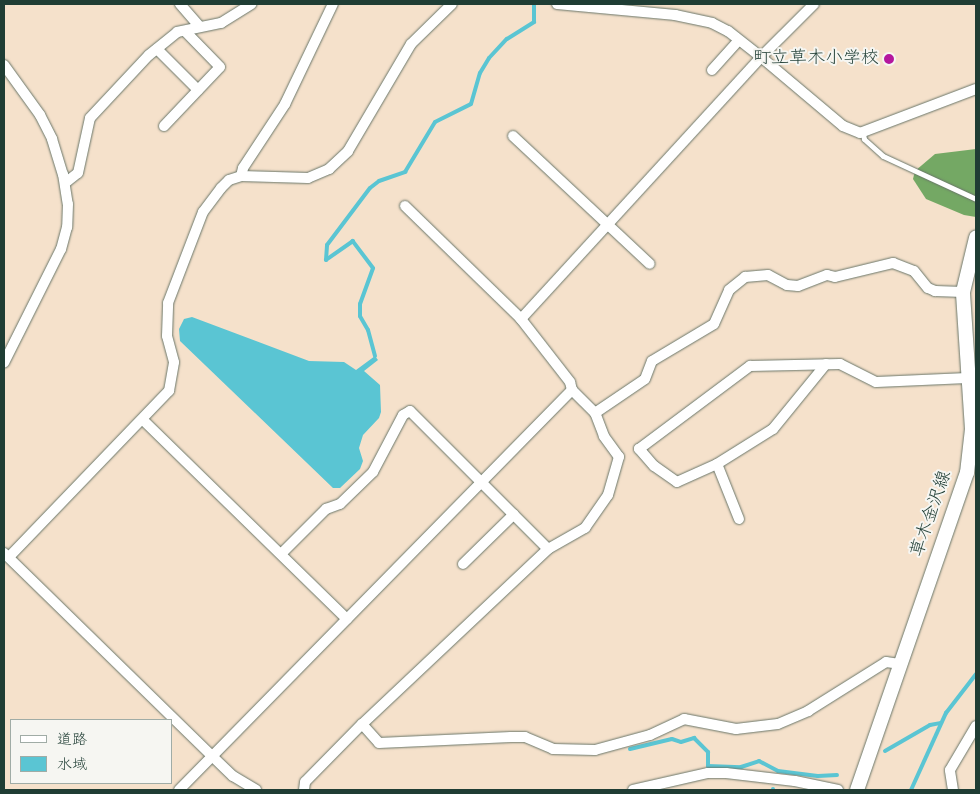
<!DOCTYPE html>
<meta charset="utf-8">
<style>
body{margin:0}
#map{position:relative;width:980px;height:794px;overflow:hidden;background:#f5e1cb;font-family:"Indie Flower","Klee One",sans-serif}
div>[style]{position:absolute}
[style*='--x']{left:calc(var(--x)*1px);top:calc(var(--y)*1px);width:calc(var(--w)*1px);rotate:calc(var(--a)*1deg)}
.forest>*{inset:0;background:#74a864}
.water>*{inset:0;background:#5ac5d3}
.stream>*{height:4px;margin:-2px;padding:0 2px;transform-origin:2px;border-radius:2px;background:#5ac5d3}
.roads{filter:drop-shadow(0 0 1px #6a7669) drop-shadow(0 0 1px #6a7669)}
.lane>*{height:5px;margin:-2.5px;padding:0 2.5px;transform-origin:2.5px;border-radius:2.5px;background:#fff}
.street>*{height:10px;margin:-5px;padding:0 5px;transform-origin:5px;border-radius:5px;background:#fff}
.secondary>*{height:14px;margin:-7px;padding:0 7px;transform-origin:7px;border-radius:7px;background:#fff}
.dots>*{width:14px;height:14px;translate:-50% -50%;box-sizing:border-box;border:2px solid #f6f6f2;border-radius:50%}
span{translate:-50% -50%;white-space:nowrap;text-align:center;line-height:1.15;-webkit-text-stroke:4px #f6f6f2;paint-order:stroke}
.poi-label{font-size:18px;color:#1f3d34}
.right{translate:-100% -50%;text-align:right}
.street-label{font-size:18px;color:#1f3d34}
.frame{position:absolute;inset:0;border:5px solid #1f3d34;pointer-events:none}
.legend{position:absolute;left:10px;top:719px;width:162px;height:65px;box-sizing:border-box;background:#f6f6f2;border:1px solid #a0aca6;margin:0;padding:6px 9px;list-style:none;font-size:15px;color:#1f3d34}
.legend li{display:flex;align-items:center;gap:10px;height:25px}
.legend b{width:25px;border:1px solid #a0aca6}
</style>
<div id="map">
<div class="forest">
<div style="clip-path:polygon(976px 149px,976px 217px,964px 215px,926px 199px,913px 179px,915px 171px,935px 154px)"></div>
</div>
<div class="water">
<div style="clip-path:polygon(192px 317px,309px 361px,344px 362px,356px 370px,375px 356px,378px 360px,364px 371px,380px 385px,381px 412px,379px 418px,363px 435px,359px 448px,363px 461px,360px 469px,340px 488px,333px 488px,180px 341px,179px 329px,184px 319px)"></div>
</div>
<div class="stream">
<div style="--x:375;--y:356;--w:27;--a:-105"></div>
<div style="--x:368;--y:330;--w:16;--a:-120"></div>
<div style="--x:360;--y:316;--w:12;--a:-90"></div>
<div style="--x:360;--y:304;--w:38;--a:-70"></div>
<div style="--x:373;--y:268;--w:34;--a:-127"></div>
<div style="--x:353;--y:241;--w:33;--a:145"></div>
<div style="--x:326;--y:260;--w:15;--a:-86"></div>
<div style="--x:327;--y:245;--w:71;--a:-53"></div>
<div style="--x:370;--y:188;--w:11;--a:-38"></div>
<div style="--x:379;--y:181;--w:28;--a:-19"></div>
<div style="--x:405;--y:172;--w:58;--a:-59"></div>
<div style="--x:435;--y:122;--w:40;--a:-26.6"></div>
<div style="--x:471;--y:104;--w:32;--a:-74"></div>
<div style="--x:480;--y:73;--w:17;--a:-59"></div>
<div style="--x:489;--y:58;--w:26;--a:-47"></div>
<div style="--x:507;--y:39;--w:32;--a:-32"></div>
<div style="--x:534;--y:22;--w:18;--a:-90"></div>
<div style="--x:630;--y:749;--w:43;--a:-13.4"></div>
<div style="--x:672;--y:739;--w:9;--a:18"></div>
<div style="--x:681;--y:742;--w:14;--a:-17"></div>
<div style="--x:694;--y:738;--w:20;--a:45"></div>
<div style="--x:708;--y:752;--w:14;--a:90"></div>
<div style="--x:708;--y:766;--w:33;--a:2"></div>
<div style="--x:741;--y:767;--w:19;--a:-18"></div>
<div style="--x:759;--y:761;--w:21;--a:28"></div>
<div style="--x:778;--y:771;--w:40;--a:7.1"></div>
<div style="--x:818;--y:776;--w:19;--a:-3"></div>
<div style="--x:885;--y:751;--w:52;--a:-30"></div>
<div style="--x:930;--y:725;--w:10;--a:-11"></div>
<div style="--x:773;--y:790;--w:1;--a:-90"></div>
<div style="--x:911;--y:790;--w:85;--a:-65.6"></div>
<div style="--x:946;--y:713;--w:49;--a:-52.4"></div>
</div>
<div class="roads">
<div class="lane">
<div style="--x:863;--y:133;--w:6;--a:81"></div>
<div style="--x:864;--y:139;--w:25;--a:42"></div>
<div style="--x:883;--y:156;--w:102;--a:24.8"></div>
</div>
<div class="street">
<div style="--x:180;--y:4;--w:30;--a:49"></div>
<div style="--x:557;--y:4;--w:119;--a:5.3"></div>
<div style="--x:675;--y:15;--w:38;--a:12"></div>
<div style="--x:712;--y:23;--w:18;--a:27"></div>
<div style="--x:728;--y:31;--w:42;--a:38.2"></div>
<div style="--x:761;--y:57;--w:107;--a:40.1"></div>
<div style="--x:843;--y:126;--w:18;--a:22"></div>
<div style="--x:860;--y:133;--w:124;--a:-20.8"></div>
<div style="--x:157;--y:49;--w:58;--a:45"></div>
<div style="--x:4;--y:65;--w:62;--a:54.2"></div>
<div style="--x:40;--y:115;--w:27;--a:63"></div>
<div style="--x:52;--y:139;--w:37;--a:73"></div>
<div style="--x:63;--y:174;--w:30;--a:81"></div>
<div style="--x:68;--y:204;--w:23;--a:92"></div>
<div style="--x:67;--y:227;--w:23;--a:105"></div>
<div style="--x:61;--y:249;--w:127;--a:116.6"></div>
<div style="--x:712;--y:70;--w:40;--a:-48"></div>
<div style="--x:164;--y:126;--w:81;--a:-46.5"></div>
<div style="--x:220;--y:67;--w:50;--a:-134.2"></div>
<div style="--x:513;--y:136;--w:187;--a:43.1"></div>
<div style="--x:241;--y:176;--w:8;--a:-76"></div>
<div style="--x:243;--y:168;--w:77;--a:-56.7"></div>
<div style="--x:285;--y:104;--w:111;--a:-64.4"></div>
<div style="--x:65;--y:183;--w:16;--a:-38"></div>
<div style="--x:78;--y:173;--w:56;--a:-77.7"></div>
<div style="--x:90;--y:118;--w:86;--a:-46.9"></div>
<div style="--x:149;--y:55;--w:36;--a:-39"></div>
<div style="--x:177;--y:32;--w:45;--a:-11.6"></div>
<div style="--x:221;--y:23;--w:36;--a:-32"></div>
<div style="--x:405;--y:206;--w:162;--a:44.2"></div>
<div style="--x:572;--y:390;--w:33;--a:45"></div>
<div style="--x:595;--y:413;--w:60;--a:-34.2"></div>
<div style="--x:645;--y:379;--w:19;--a:-69"></div>
<div style="--x:652;--y:361;--w:72;--a:-30.8"></div>
<div style="--x:714;--y:324;--w:37;--a:-66"></div>
<div style="--x:729;--y:290;--w:21;--a:-39"></div>
<div style="--x:745;--y:277;--w:23;--a:-5"></div>
<div style="--x:768;--y:275;--w:21;--a:28"></div>
<div style="--x:787;--y:285;--w:11;--a:5"></div>
<div style="--x:798;--y:286;--w:31;--a:-21"></div>
<div style="--x:827;--y:275;--w:8;--a:14"></div>
<div style="--x:835;--y:277;--w:60;--a:-13.6"></div>
<div style="--x:893;--y:263;--w:22;--a:21"></div>
<div style="--x:914;--y:271;--w:22;--a:51"></div>
<div style="--x:928;--y:288;--w:8;--a:23"></div>
<div style="--x:935;--y:291;--w:28;--a:2"></div>
<div style="--x:143;--y:420;--w:285;--a:44.3"></div>
<div style="--x:717;--y:464;--w:66;--a:-32"></div>
<div style="--x:773;--y:429;--w:84;--a:-50.8"></div>
<div style="--x:739;--y:519;--w:59;--a:-111.8"></div>
<div style="--x:717;--y:464;--w:44;--a:155.8"></div>
<div style="--x:677;--y:482;--w:28;--a:-145"></div>
<div style="--x:654;--y:466;--w:23;--a:-131"></div>
<div style="--x:639;--y:449;--w:139;--a:-36.8"></div>
<div style="--x:750;--y:366;--w:90;--a:-1.3"></div>
<div style="--x:840;--y:364;--w:40;--a:26.6"></div>
<div style="--x:876;--y:382;--w:92;--a:-2.5"></div>
<div style="--x:548;--y:549;--w:43;--a:-29.6"></div>
<div style="--x:585;--y:528;--w:40;--a:-55.1"></div>
<div style="--x:608;--y:495;--w:40;--a:-74"></div>
<div style="--x:619;--y:457;--w:26;--a:-126"></div>
<div style="--x:604;--y:436;--w:25;--a:-111"></div>
<div style="--x:4;--y:553;--w:291;--a:44.3"></div>
<div style="--x:212;--y:756;--w:29;--a:44"></div>
<div style="--x:233;--y:776;--w:27;--a:31"></div>
<div style="--x:281;--y:554;--w:64;--a:-45"></div>
<div style="--x:326;--y:509;--w:15;--a:-20"></div>
<div style="--x:340;--y:504;--w:46;--a:-44.1"></div>
<div style="--x:373;--y:472;--w:64;--a:-62.2"></div>
<div style="--x:403;--y:415;--w:8;--a:-30"></div>
<div style="--x:410;--y:411;--w:195;--a:45"></div>
<div style="--x:548;--y:549;--w:255;--a:136.7"></div>
<div style="--x:362;--y:724;--w:81;--a:134.5"></div>
<div style="--x:305;--y:782;--w:8;--a:97"></div>
<div style="--x:9;--y:557;--w:231;--a:-46.1"></div>
<div style="--x:169;--y:391;--w:29;--a:-80"></div>
<div style="--x:174;--y:362;--w:27;--a:-105"></div>
<div style="--x:167;--y:336;--w:33;--a:-88"></div>
<div style="--x:168;--y:303;--w:97;--a:-69"></div>
<div style="--x:203;--y:212;--w:30;--a:-53"></div>
<div style="--x:221;--y:188;--w:11;--a:-45"></div>
<div style="--x:229;--y:180;--w:13;--a:-18"></div>
<div style="--x:241;--y:176;--w:67;--a:1.7"></div>
<div style="--x:308;--y:178;--w:23;--a:-23"></div>
<div style="--x:329;--y:169;--w:26;--a:-43"></div>
<div style="--x:348;--y:151;--w:124;--a:-59.5"></div>
<div style="--x:411;--y:44;--w:57;--a:-44.3"></div>
<div style="--x:463;--y:564;--w:71;--a:-44.4"></div>
<div style="--x:362;--y:724;--w:25;--a:48"></div>
<div style="--x:379;--y:743;--w:132;--a:-2.6"></div>
<div style="--x:511;--y:737;--w:14;--a:0"></div>
<div style="--x:525;--y:737;--w:30;--a:23"></div>
<div style="--x:553;--y:749;--w:42;--a:1.4"></div>
<div style="--x:595;--y:750;--w:57;--a:-15.3"></div>
<div style="--x:650;--y:735;--w:38;--a:-25"></div>
<div style="--x:684;--y:719;--w:53;--a:10.9"></div>
<div style="--x:736;--y:729;--w:42;--a:-6.8"></div>
<div style="--x:778;--y:724;--w:33;--a:-23"></div>
<div style="--x:808;--y:711;--w:92;--a:-32.1"></div>
<div style="--x:886;--y:662;--w:15;--a:8"></div>
<div style="--x:179;--y:790;--w:561;--a:-45.51"></div>
<div style="--x:572;--y:390;--w:8;--a:-104"></div>
<div style="--x:570;--y:382;--w:80;--a:-127.9"></div>
<div style="--x:521;--y:319;--w:355;--a:-47.5"></div>
<div style="--x:761;--y:57;--w:75;--a:-45"></div>
<div style="--x:633;--y:790;--w:77;--a:-12.8"></div>
<div style="--x:708;--y:773;--w:18;--a:0"></div>
<div style="--x:726;--y:773;--w:69;--a:6.6"></div>
<div style="--x:795;--y:781;--w:44;--a:11.8"></div>
<div style="--x:953;--y:790;--w:20;--a:-99"></div>
<div style="--x:950;--y:770;--w:51;--a:-59.4"></div>
</div>
<div class="secondary">
<div style="--x:857;--y:790;--w:336;--a:-70.9"></div>
<div style="--x:967;--y:473;--w:44;--a:-83.5"></div>
<div style="--x:972;--y:429;--w:137;--a:-93.8"></div>
<div style="--x:963;--y:292;--w:56;--a:-76.5"></div>
</div>
</div>
<div class="dots">
<div style="left:889px;top:59px;background:#b5179e"></div>
</div>
<div class="poi-label">
<span class="right" style="left:879px;top:59px">町立草木小学校</span>
</div>
<div class="street-label">
<span style="left:932px;top:514px;rotate:-71deg">草木金沢線</span>
</div>
<div class="frame"></div>
<ul class="legend">
<li><b style="height:6px;background:#fff"></b>道路</li>
<li><b style="height:14px;background:#5ac5d3"></b>水域</li>
</ul>
</div>
